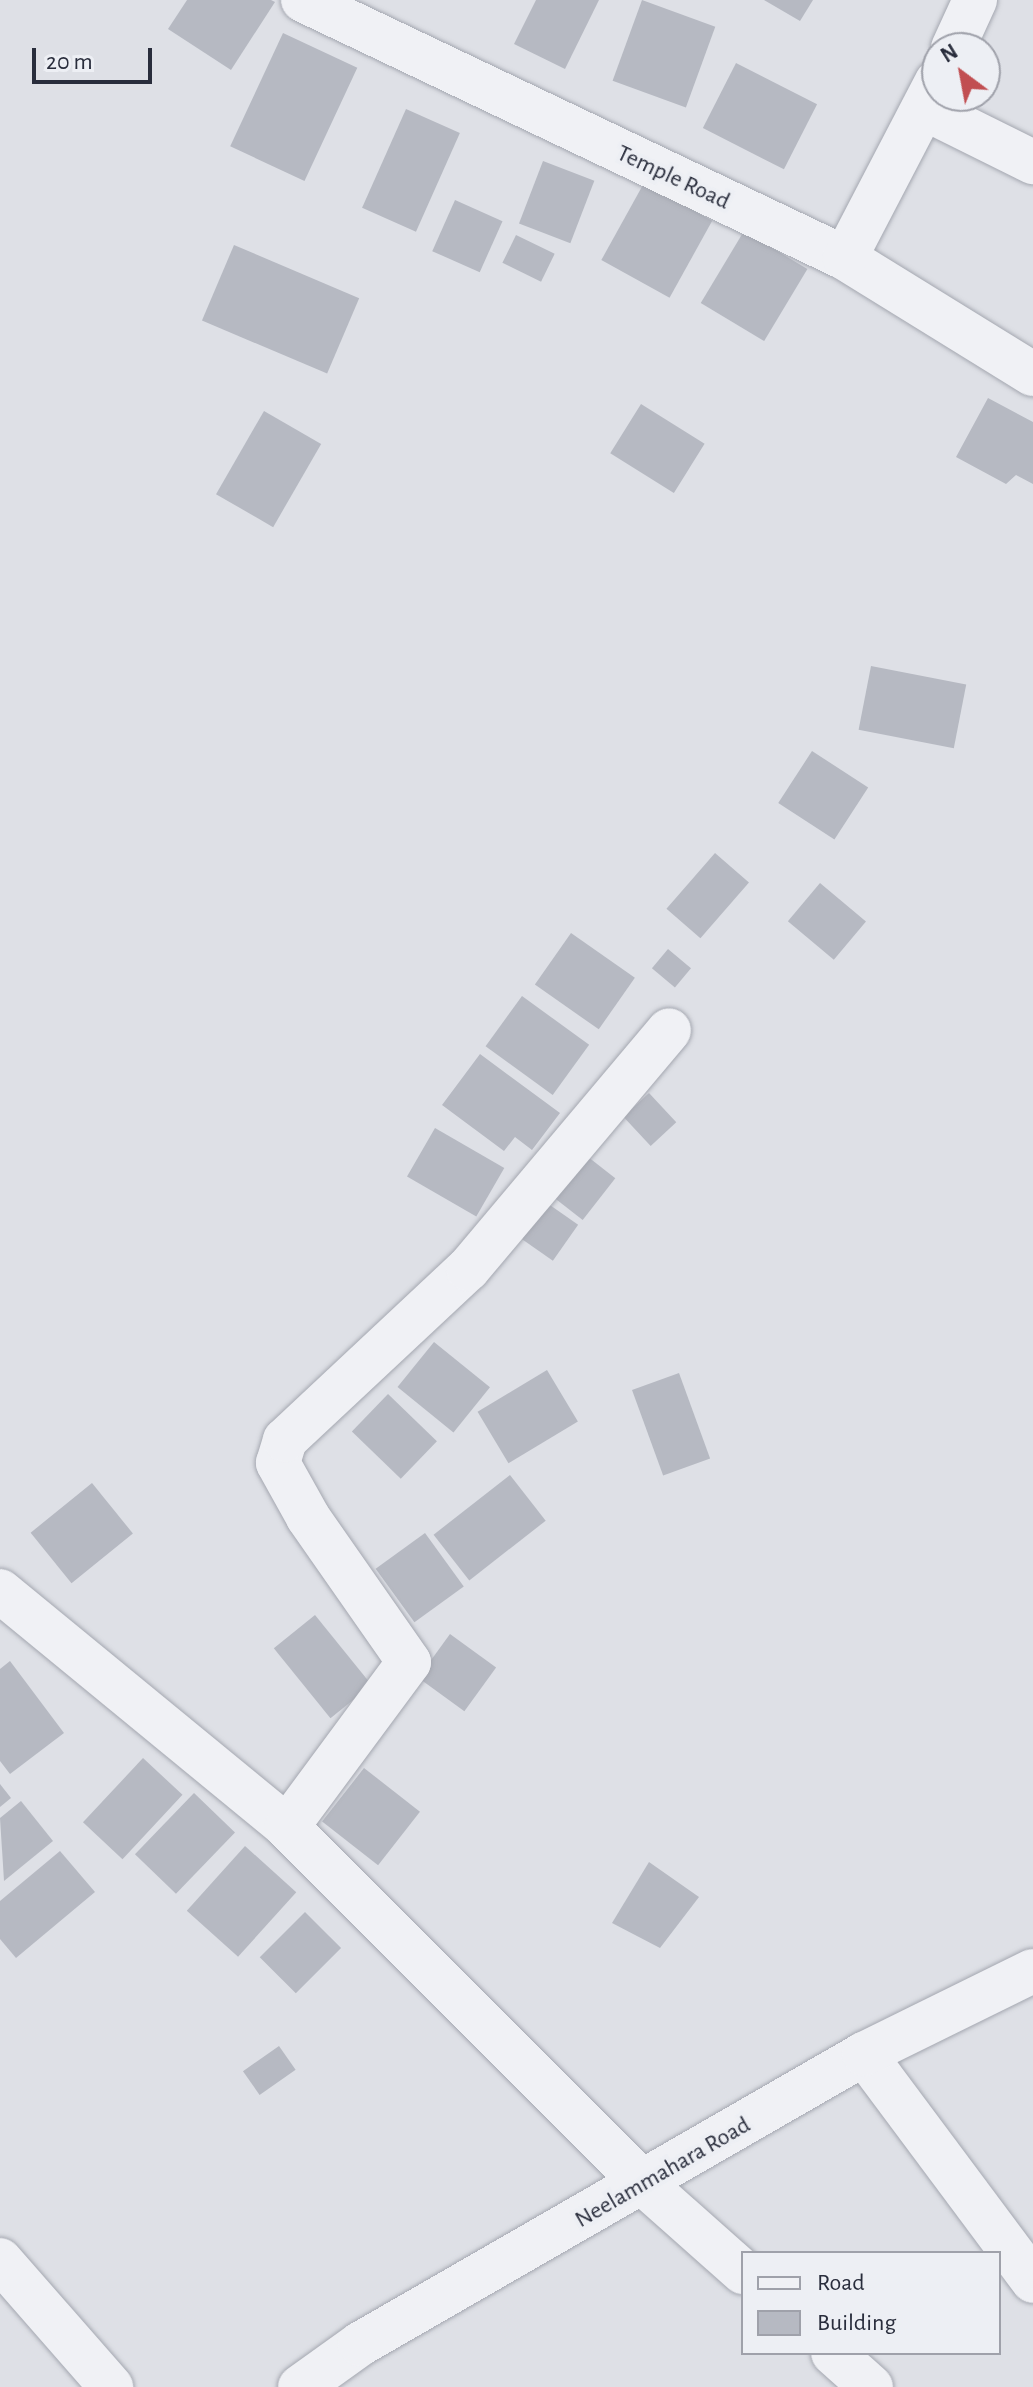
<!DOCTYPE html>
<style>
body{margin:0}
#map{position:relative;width:1033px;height:2387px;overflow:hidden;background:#dee0e6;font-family:"Alegreya Sans",sans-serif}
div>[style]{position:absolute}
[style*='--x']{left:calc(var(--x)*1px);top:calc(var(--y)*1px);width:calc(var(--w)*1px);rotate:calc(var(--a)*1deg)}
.building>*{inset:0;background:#b6b9c2;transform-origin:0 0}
.roads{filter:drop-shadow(0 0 2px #a4a7b0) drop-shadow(0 0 2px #a4a7b0)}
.minor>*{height:44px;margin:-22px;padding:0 22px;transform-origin:22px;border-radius:22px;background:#f0f1f5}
span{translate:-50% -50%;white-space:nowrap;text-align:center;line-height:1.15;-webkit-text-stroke:8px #edeff4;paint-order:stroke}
.street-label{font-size:24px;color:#292d3c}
.legend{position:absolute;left:741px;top:2251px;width:260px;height:104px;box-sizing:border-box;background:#edeff4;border:2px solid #9fa1aa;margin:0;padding:10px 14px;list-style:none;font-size:24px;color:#292d3c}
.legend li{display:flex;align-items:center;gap:16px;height:40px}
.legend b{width:40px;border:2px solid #9fa1aa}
.north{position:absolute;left:921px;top:32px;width:80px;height:80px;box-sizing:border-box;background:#edeff4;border:2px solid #9fa1aa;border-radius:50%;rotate:328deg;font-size:22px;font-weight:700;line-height:32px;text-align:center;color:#292d3c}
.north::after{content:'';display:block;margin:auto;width:28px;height:36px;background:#c14e51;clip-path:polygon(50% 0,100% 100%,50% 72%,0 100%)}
.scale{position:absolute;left:32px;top:48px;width:120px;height:36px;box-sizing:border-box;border:4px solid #292d3c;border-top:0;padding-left:10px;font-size:24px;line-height:28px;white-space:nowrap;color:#292d3c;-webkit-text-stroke:6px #edeff4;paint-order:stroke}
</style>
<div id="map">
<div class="building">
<div style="clip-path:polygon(187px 0,271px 0,275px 2px,231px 70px,168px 29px)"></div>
<div style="clip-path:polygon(536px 0,599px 0,565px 69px,514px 44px)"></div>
<div style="left:642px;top:0;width:78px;height:86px;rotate:20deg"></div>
<div style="clip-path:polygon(764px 0,813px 0,800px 21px)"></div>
<div style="left:283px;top:33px;width:82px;height:125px;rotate:25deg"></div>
<div style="left:736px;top:63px;width:91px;height:73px;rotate:27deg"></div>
<div style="left:406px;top:109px;width:59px;height:108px;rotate:24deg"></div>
<div style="left:543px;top:161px;width:55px;height:67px;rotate:21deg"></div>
<div style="left:644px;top:183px;width:78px;height:88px;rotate:29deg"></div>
<div style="left:455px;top:200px;width:52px;height:56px;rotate:24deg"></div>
<div style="left:744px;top:231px;width:74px;height:84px;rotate:31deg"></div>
<div style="left:516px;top:235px;width:43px;height:31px;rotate:26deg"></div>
<div style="left:234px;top:245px;width:136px;height:82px;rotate:23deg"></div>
<div style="clip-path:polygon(988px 398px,1033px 422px,1033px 484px,1016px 475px,1006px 484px,956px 457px)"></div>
<div style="left:641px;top:404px;width:75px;height:58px;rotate:32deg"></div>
<div style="left:264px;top:411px;width:66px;height:96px;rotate:30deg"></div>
<div style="left:871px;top:666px;width:97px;height:65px;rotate:11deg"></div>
<div style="left:812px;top:751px;width:67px;height:62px;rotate:33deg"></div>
<div style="left:715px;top:853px;width:45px;height:74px;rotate:41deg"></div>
<div style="left:820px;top:883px;width:60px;height:50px;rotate:40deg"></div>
<div style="left:571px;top:933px;width:78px;height:63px;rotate:35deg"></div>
<div style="left:668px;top:949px;width:30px;height:25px;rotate:40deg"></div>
<div style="left:522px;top:996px;width:83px;height:62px;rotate:36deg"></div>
<div style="clip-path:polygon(480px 1054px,560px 1113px,532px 1150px,515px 1137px,504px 1151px,442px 1105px)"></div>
<div style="left:649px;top:1093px;width:40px;height:35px;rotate:47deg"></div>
<div style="left:435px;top:1128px;width:80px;height:56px;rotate:30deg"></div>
<div style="left:583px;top:1153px;width:41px;height:53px;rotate:38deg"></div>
<div style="left:547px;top:1203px;width:38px;height:44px;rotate:35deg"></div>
<div style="left:434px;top:1342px;width:72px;height:58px;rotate:39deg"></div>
<div style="left:547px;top:1370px;width:60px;height:81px;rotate:59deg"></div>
<div style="left:679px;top:1373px;width:91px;height:50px;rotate:70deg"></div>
<div style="left:388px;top:1394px;width:68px;height:52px;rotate:44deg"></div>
<div style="left:510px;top:1475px;width:58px;height:97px;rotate:52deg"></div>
<div style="left:92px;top:1483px;width:65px;height:79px;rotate:51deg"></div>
<div style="left:425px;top:1533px;width:66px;height:61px;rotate:54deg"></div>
<div style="left:315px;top:1615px;width:90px;height:53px;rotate:51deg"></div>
<div style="left:450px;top:1634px;width:57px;height:54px;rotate:36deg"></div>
<div style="clip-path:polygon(10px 1661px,64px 1733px,10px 1774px,0 1761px,0 1669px)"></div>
<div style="left:143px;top:1758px;width:54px;height:88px;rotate:43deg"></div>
<div style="left:364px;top:1768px;width:71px;height:68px;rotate:38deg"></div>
<div style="clip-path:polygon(0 1784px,11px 1798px,0 1807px)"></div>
<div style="left:194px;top:1793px;width:57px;height:85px;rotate:44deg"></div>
<div style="clip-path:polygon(21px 1801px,53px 1841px,4px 1881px,0 1818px)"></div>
<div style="left:245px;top:1846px;width:69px;height:87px;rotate:42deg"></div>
<div style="clip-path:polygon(60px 1851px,95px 1892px,16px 1958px,0 1939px,0 1901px)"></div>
<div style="clip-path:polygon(649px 1862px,699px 1897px,660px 1948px,612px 1923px)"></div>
<div style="left:305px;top:1912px;width:51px;height:64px;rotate:45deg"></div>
<div style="left:279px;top:2046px;width:29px;height:44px;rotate:55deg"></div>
</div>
<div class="roads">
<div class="minor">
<div style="--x:303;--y:0;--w:600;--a:25.46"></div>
<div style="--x:845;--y:258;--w:221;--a:31.7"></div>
<div style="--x:953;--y:48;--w:53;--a:-65.4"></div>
<div style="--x:924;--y:108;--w:122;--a:26.4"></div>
<div style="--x:845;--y:258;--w:199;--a:-62.5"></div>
<div style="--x:0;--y:1591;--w:372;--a:39.4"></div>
<div style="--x:287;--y:1827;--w:508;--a:45"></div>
<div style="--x:646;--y:2186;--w:130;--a:41.6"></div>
<div style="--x:287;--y:1827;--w:205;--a:-53.5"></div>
<div style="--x:409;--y:1662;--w:177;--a:-124.9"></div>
<div style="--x:308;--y:1517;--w:62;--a:-119.1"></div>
<div style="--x:278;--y:1463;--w:24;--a:-73"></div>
<div style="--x:285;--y:1440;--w:250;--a:-43.1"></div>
<div style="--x:468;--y:1269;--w:312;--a:-49.9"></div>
<div style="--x:864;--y:2054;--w:283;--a:53.3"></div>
<div style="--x:0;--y:2260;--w:169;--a:48.8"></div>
<div style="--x:833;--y:2353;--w:51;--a:41.8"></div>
<div style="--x:300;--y:2387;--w:74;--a:-35.6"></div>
<div style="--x:360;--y:2344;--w:581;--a:-29.92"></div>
<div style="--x:864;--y:2054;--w:188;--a:-26.2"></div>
</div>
</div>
<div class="street-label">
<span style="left:673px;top:178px;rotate:25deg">Temple Road</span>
<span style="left:663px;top:2173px;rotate:-30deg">Neelammahara Road</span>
</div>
<ul class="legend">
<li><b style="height:10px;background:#f0f1f5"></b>Road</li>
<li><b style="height:22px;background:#b6b9c2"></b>Building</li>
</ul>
<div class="north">N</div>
<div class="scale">20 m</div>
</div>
